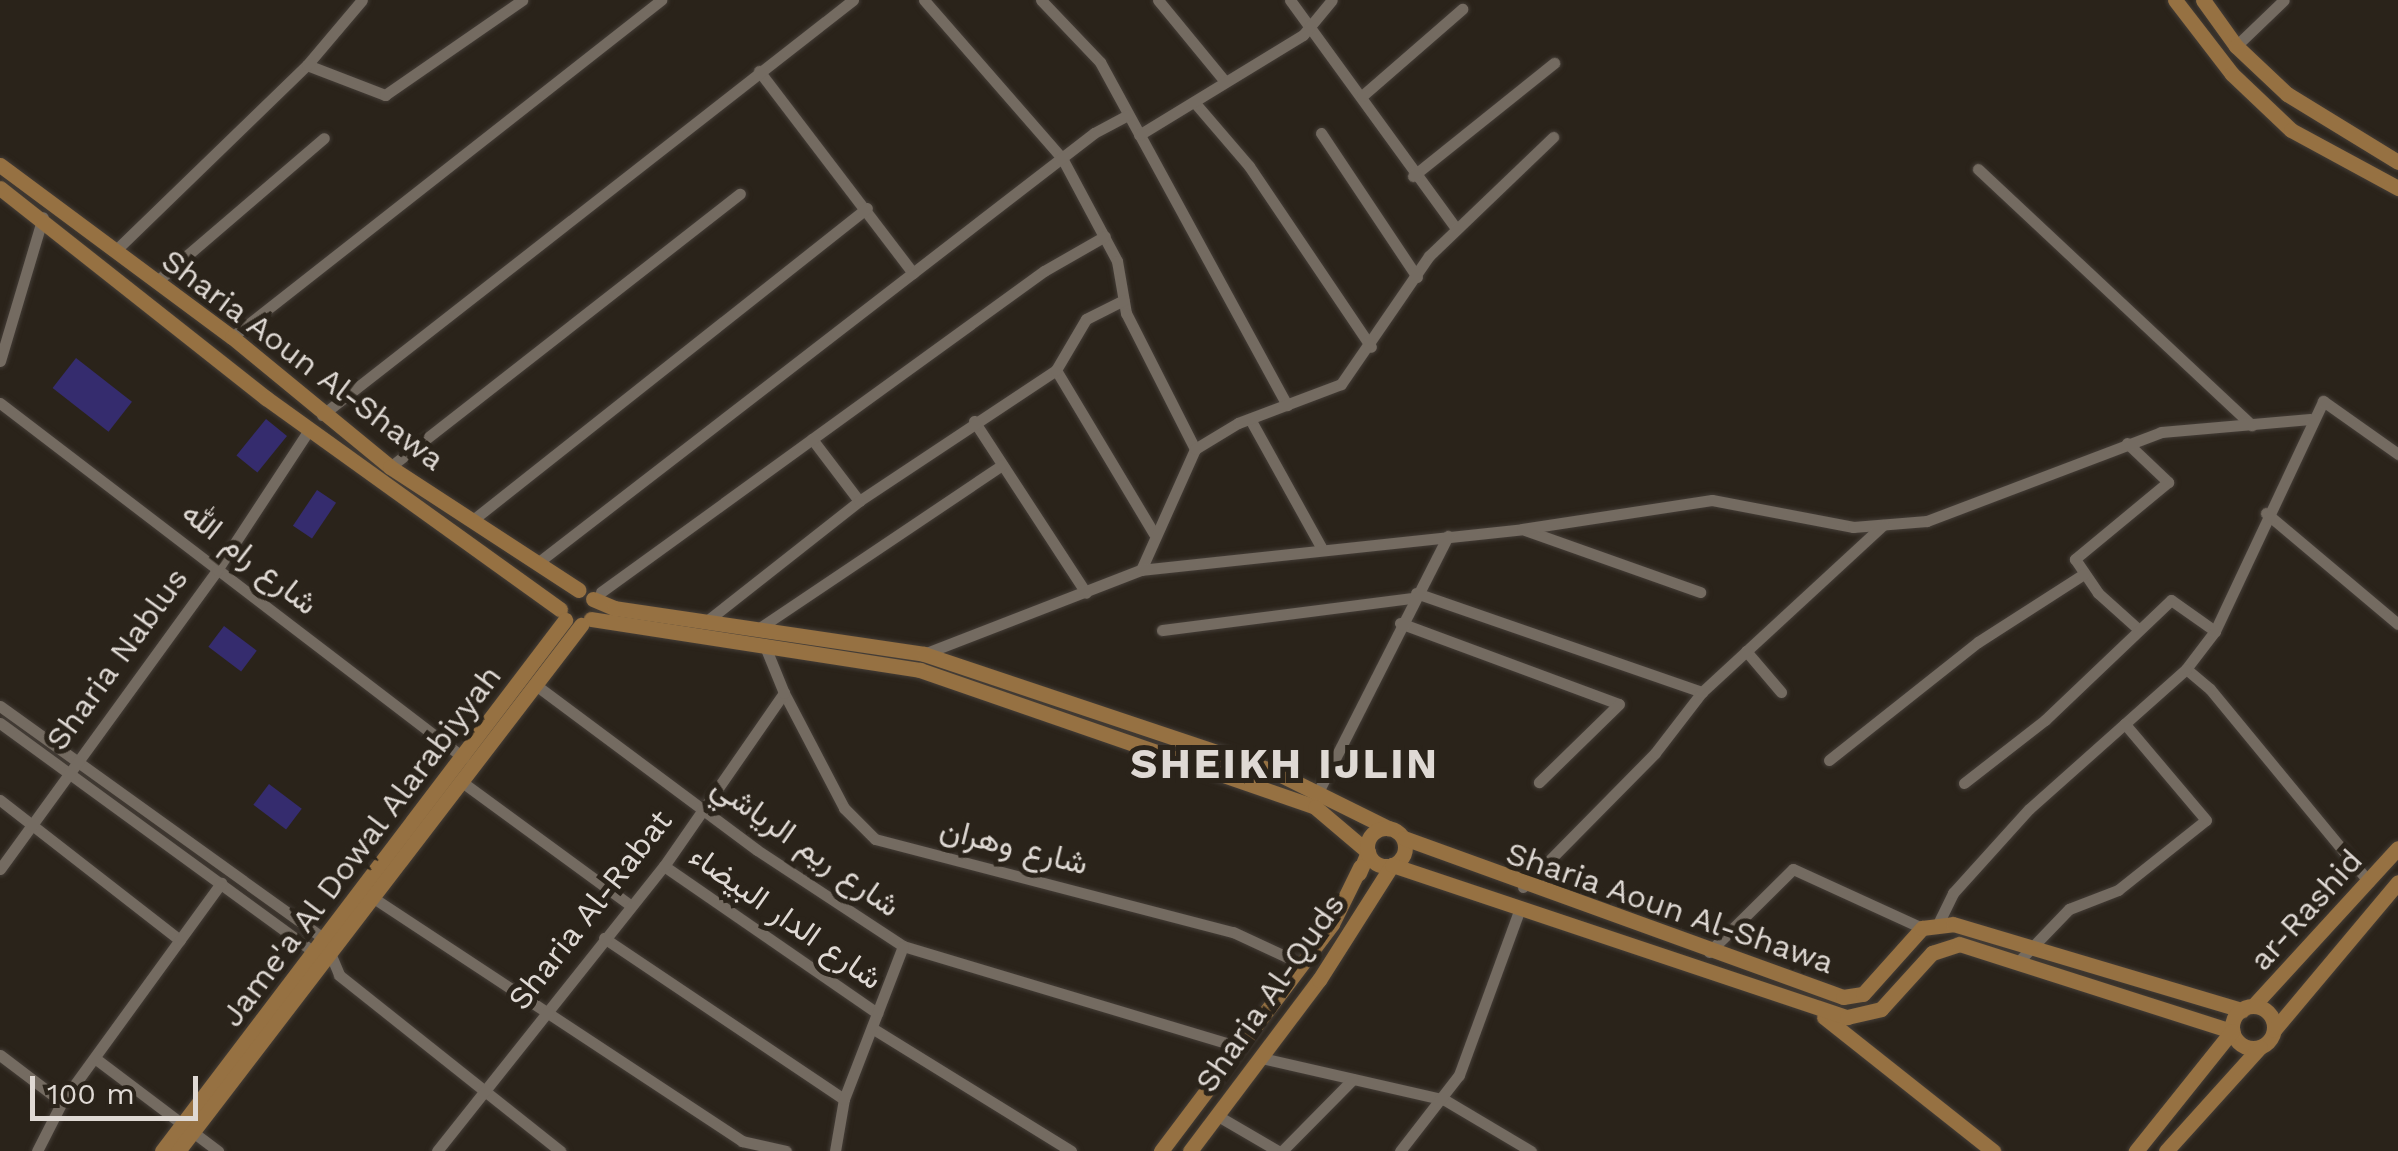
<!DOCTYPE html>
<meta charset="utf-8">
<style>
body{margin:0}
#map{position:relative;width:2398px;height:1151px;overflow:hidden;background:#2a231a;font-family:"Work Sans",Vazirmatn,sans-serif}
div>[style]{position:absolute}
[style*='--x']{left:calc(var(--x)*1px);top:calc(var(--y)*1px);width:calc(var(--w)*1px);rotate:calc(var(--a)*1deg)}
.green>*{inset:0;background:#352c6e;transform-origin:0 0}
.roads{filter:drop-shadow(0 0 2px #443d37) drop-shadow(0 0 2px #443d37)}
.minor>*{height:11px;margin:-5.5px;padding:0 5.5px;transform-origin:5.5px;border-radius:5.5px;background:#746b61}
.major>*{height:15px;margin:-7.5px;padding:0 7.5px;transform-origin:7.5px;border-radius:7.5px;background:#967142}
.major>.ring{margin:-7.5px;padding:0;box-sizing:content-box;background:none;border:15px solid #967142;border-radius:50%}
span{translate:-50% -50%;white-space:nowrap;text-align:center;line-height:1.15;-webkit-text-stroke:10px #2a231a;paint-order:stroke}
.street-label{font-size:32px;color:#dfd9d4}
.district-label{font-size:42px;color:#dfd9d4;font-weight:700;letter-spacing:2.5px}
.scale{position:absolute;left:30px;top:1076px;width:168px;height:45px;box-sizing:border-box;border:5px solid #dfd9d4;border-top:0;padding-left:12px;font-size:30px;line-height:35px;white-space:nowrap;color:#dfd9d4;-webkit-text-stroke:8px #2a231a;paint-order:stroke}
</style>
<div id="map">
<div class="green">
<div style="left:76px;top:358px;width:71px;height:38px;rotate:38deg"></div>
<div style="left:266px;top:419px;width:27px;height:47px;rotate:39deg"></div>
<div style="left:317px;top:490px;width:23px;height:43px;rotate:34deg"></div>
<div style="left:224px;top:626px;width:41px;height:26px;rotate:37deg"></div>
<div style="left:269px;top:784px;width:41px;height:26px;rotate:37deg"></div>
</div>
<div class="roads">
<div class="minor">
<div style="--x:924;--y:0;--w:210;--a:48.9"></div>
<div style="--x:1062;--y:158;--w:117;--a:61.9"></div>
<div style="--x:1117;--y:261;--w:53;--a:80.2"></div>
<div style="--x:1126;--y:313;--w:153;--a:63.1"></div>
<div style="--x:1041;--y:0;--w:86;--a:46.4"></div>
<div style="--x:1100;--y:62;--w:391;--a:61.4"></div>
<div style="--x:1158;--y:0;--w:102;--a:50.6"></div>
<div style="--x:1290;--y:0;--w:281;--a:54"></div>
<div style="--x:2236;--y:46;--w:66;--a:-43.8"></div>
<div style="--x:307;--y:65;--w:84;--a:21"></div>
<div style="--x:385;--y:95;--w:167;--a:-34.7"></div>
<div style="--x:759;--y:71;--w:254;--a:52.7"></div>
<div style="--x:1362;--y:96;--w:133;--a:-41"></div>
<div style="--x:1195;--y:103;--w:83;--a:49.4"></div>
<div style="--x:1249;--y:166;--w:218;--a:56"></div>
<div style="--x:1321;--y:133;--w:173;--a:56.3"></div>
<div style="--x:1139;--y:135;--w:192;--a:-31.4"></div>
<div style="--x:1303;--y:35;--w:45;--a:-50.4"></div>
<div style="--x:1978;--y:169;--w:375;--a:43.1"></div>
<div style="--x:1413;--y:176;--w:181;--a:-38.7"></div>
<div style="--x:116;--y:250;--w:266;--a:-44.1"></div>
<div style="--x:307;--y:65;--w:85;--a:-49.8"></div>
<div style="--x:156;--y:282;--w:221;--a:-40.6"></div>
<div style="--x:232;--y:337;--w:546;--a:-38.15"></div>
<div style="--x:0;--y:361;--w:150;--a:-73.4"></div>
<div style="--x:1056;--y:370;--w:191;--a:59.1"></div>
<div style="--x:0;--y:403;--w:584;--a:37.42"></div>
<div style="--x:322;--y:415;--w:674;--a:-38.01"></div>
<div style="--x:1250;--y:419;--w:146;--a:61"></div>
<div style="--x:974;--y:421;--w:205;--a:56.9"></div>
<div style="--x:812;--y:439;--w:78;--a:52.8"></div>
<div style="--x:2127;--y:443;--w:57;--a:43.6"></div>
<div style="--x:2168;--y:482;--w:121;--a:140.4"></div>
<div style="--x:2075;--y:559;--w:41;--a:55.9"></div>
<div style="--x:2098;--y:593;--w:52;--a:41.9"></div>
<div style="--x:390;--y:467;--w:444;--a:-38"></div>
<div style="--x:2266;--y:513;--w:172;--a:40.1"></div>
<div style="--x:474;--y:519;--w:501;--a:-38.36"></div>
<div style="--x:1525;--y:530;--w:186;--a:19.5"></div>
<div style="--x:540;--y:561;--w:700;--a:-37.69"></div>
<div style="--x:1094;--y:133;--w:38;--a:-28"></div>
<div style="--x:1141;--y:570;--w:133;--a:-65.9"></div>
<div style="--x:1195;--y:449;--w:50;--a:-31.2"></div>
<div style="--x:1238;--y:423;--w:110;--a:-20.7"></div>
<div style="--x:1341;--y:384;--w:155;--a:-55.5"></div>
<div style="--x:1429;--y:256;--w:172;--a:-43.8"></div>
<div style="--x:601;--y:592;--w:547;--a:-35.93"></div>
<div style="--x:1044;--y:271;--w:70;--a:-29.8"></div>
<div style="--x:1416;--y:593;--w:303;--a:19.1"></div>
<div style="--x:708;--y:620;--w:192;--a:-38.2"></div>
<div style="--x:859;--y:501;--w:237;--a:-33.6"></div>
<div style="--x:1056;--y:370;--w:59;--a:-59.5"></div>
<div style="--x:1086;--y:319;--w:42;--a:-26.6"></div>
<div style="--x:1400;--y:623;--w:233;--a:20.3"></div>
<div style="--x:1619;--y:704;--w:112;--a:135.7"></div>
<div style="--x:761;--y:627;--w:290;--a:-33.9"></div>
<div style="--x:1162;--y:630;--w:253;--a:-7.3"></div>
<div style="--x:1746;--y:651;--w:54;--a:49.5"></div>
<div style="--x:924;--y:654;--w:233;--a:-21.2"></div>
<div style="--x:1141;--y:570;--w:383;--a:-6.1"></div>
<div style="--x:1522;--y:529;--w:192;--a:-8.7"></div>
<div style="--x:1712;--y:500;--w:144;--a:10.8"></div>
<div style="--x:1853;--y:527;--w:74;--a:-4.6"></div>
<div style="--x:1927;--y:521;--w:250;--a:-20.8"></div>
<div style="--x:2161;--y:432;--w:150;--a:-5"></div>
<div style="--x:537;--y:686;--w:274;--a:36.7"></div>
<div style="--x:757;--y:850;--w:175;--a:33.3"></div>
<div style="--x:903;--y:946;--w:354;--a:16.7"></div>
<div style="--x:784;--y:693;--w:130;--a:62.4"></div>
<div style="--x:844;--y:808;--w:44;--a:45"></div>
<div style="--x:875;--y:839;--w:370;--a:14.6"></div>
<div style="--x:1233;--y:932;--w:76;--a:24.9"></div>
<div style="--x:0;--y:706;--w:399;--a:35.7"></div>
<div style="--x:324;--y:939;--w:39;--a:67"></div>
<div style="--x:339;--y:975;--w:283;--a:38.5"></div>
<div style="--x:0;--y:723;--w:396;--a:36.1"></div>
<div style="--x:1829;--y:760;--w:190;--a:-38.4"></div>
<div style="--x:1978;--y:642;--w:126;--a:-32.7"></div>
<div style="--x:462;--y:782;--w:208;--a:36.2"></div>
<div style="--x:1964;--y:783;--w:103;--a:-37.9"></div>
<div style="--x:2045;--y:720;--w:174;--a:-43.6"></div>
<div style="--x:2171;--y:600;--w:54;--a:35.2"></div>
<div style="--x:1319;--y:790;--w:285;--a:-63.1"></div>
<div style="--x:0;--y:800;--w:228;--a:37.9"></div>
<div style="--x:664;--y:866;--w:259;--a:34.6"></div>
<div style="--x:0;--y:869;--w:369;--a:-54"></div>
<div style="--x:217;--y:570;--w:168;--a:-56.7"></div>
<div style="--x:2369;--y:882;--w:250;--a:-129.5"></div>
<div style="--x:2210;--y:689;--w:31;--a:-140"></div>
<div style="--x:2186;--y:669;--w:48;--a:-52.7"></div>
<div style="--x:2215;--y:631;--w:254;--a:-64.8"></div>
<div style="--x:2323;--y:401;--w:92;--a:35.2"></div>
<div style="--x:1523;--y:887;--w:188;--a:-45.4"></div>
<div style="--x:1655;--y:753;--w:77;--a:-52.4"></div>
<div style="--x:1702;--y:692;--w:246;--a:-42.7"></div>
<div style="--x:375;--y:899;--w:440;--a:33.4"></div>
<div style="--x:742;--y:1141;--w:45;--a:12.8"></div>
<div style="--x:1937;--y:926;--w:37;--a:-64"></div>
<div style="--x:1953;--y:893;--w:113;--a:-47.9"></div>
<div style="--x:2029;--y:809;--w:210;--a:-41.7"></div>
<div style="--x:604;--y:938;--w:289;--a:33.9"></div>
<div style="--x:1709;--y:952;--w:118;--a:-44.7"></div>
<div style="--x:1793;--y:869;--w:142;--a:24.6"></div>
<div style="--x:2018;--y:962;--w:74;--a:-46.1"></div>
<div style="--x:2069;--y:909;--w:53;--a:-21.2"></div>
<div style="--x:2118;--y:890;--w:112;--a:-38.5"></div>
<div style="--x:2206;--y:820;--w:126;--a:-130.2"></div>
<div style="--x:872;--y:1028;--w:234;--a:31.7"></div>
<div style="--x:0;--y:1055;--w:78;--a:37.2"></div>
<div style="--x:1262;--y:1058;--w:188;--a:12.9"></div>
<div style="--x:1445;--y:1100;--w:100;--a:30.7"></div>
<div style="--x:96;--y:1059;--w:153;--a:37"></div>
<div style="--x:1218;--y:1116;--w:69;--a:30.3"></div>
<div style="--x:37;--y:1151;--w:55;--a:-63"></div>
<div style="--x:62;--y:1102;--w:271;--a:-54"></div>
<div style="--x:437;--y:1151;--w:364;--a:-51.5"></div>
<div style="--x:664;--y:866;--w:211;--a:-55.3"></div>
<div style="--x:784;--y:693;--w:53;--a:-112.2"></div>
<div style="--x:835;--y:1151;--w:53;--a:-80.2"></div>
<div style="--x:844;--y:1099;--w:164;--a:-68.9"></div>
<div style="--x:1282;--y:1151;--w:101;--a:-45.4"></div>
<div style="--x:1400;--y:1151;--w:96;--a:-52.2"></div>
<div style="--x:1459;--y:1075;--w:175;--a:-69.9"></div>
</div>
<div class="major">
<div style="--x:2175;--y:0;--w:93;--a:52.4"></div>
<div style="--x:2232;--y:74;--w:81;--a:43.5"></div>
<div style="--x:2291;--y:130;--w:122;--a:28.5"></div>
<div style="--x:2203;--y:0;--w:57;--a:54.3"></div>
<div style="--x:2236;--y:46;--w:70;--a:43.3"></div>
<div style="--x:2287;--y:94;--w:130;--a:31.5"></div>
<div style="--x:0;--y:165;--w:289;--a:36.6"></div>
<div style="--x:232;--y:337;--w:205;--a:39.4"></div>
<div style="--x:390;--y:467;--w:225;--a:33.1"></div>
<div style="--x:0;--y:188;--w:339;--a:38.3"></div>
<div style="--x:266;--y:398;--w:362;--a:35.7"></div>
<div style="--x:593;--y:599;--w:23;--a:23"></div>
<div style="--x:614;--y:608;--w:313;--a:8.4"></div>
<div style="--x:924;--y:654;--w:366;--a:18.5"></div>
<div style="--x:1271;--y:770;--w:131;--a:26.4"></div>
<div style="--x:591;--y:619;--w:333;--a:8.8"></div>
<div style="--x:920;--y:670;--w:418;--a:19.1"></div>
<div style="--x:1315;--y:807;--w:70;--a:40.3"></div>
<div style="--x:1368;--y:852;--w:23;--a:113"></div>
<div class="ring" style="left:1367px;top:828px;width:23px;height:23px"></div>
<div style="--x:1404;--y:838;--w:467;--a:19.9"></div>
<div style="--x:1843;--y:997;--w:20;--a:-9"></div>
<div style="--x:1863;--y:994;--w:89;--a:-48.2"></div>
<div style="--x:1922;--y:928;--w:31;--a:-7"></div>
<div style="--x:1953;--y:924;--w:302;--a:16.6"></div>
<div style="--x:2253;--y:1006;--w:214;--a:-47.5"></div>
<div class="ring" style="left:2232px;top:1006px;width:27px;height:27px"></div>
<div style="--x:1824;--y:1017;--w:216;--a:38.4"></div>
<div style="--x:2274;--y:1030;--w:193;--a:-50"></div>
<div style="--x:162;--y:1151;--w:667;--a:-52.8"></div>
<div style="--x:178;--y:1151;--w:663;--a:-52.54"></div>
<div style="--x:1161;--y:1151;--w:284;--a:-53"></div>
<div style="--x:1332;--y:924;--w:64;--a:-63.8"></div>
<div style="--x:1190;--y:1151;--w:214;--a:-53"></div>
<div style="--x:1319;--y:980;--w:136;--a:-57.6"></div>
<div style="--x:1392;--y:865;--w:480;--a:18.5"></div>
<div style="--x:1847;--y:1017;--w:35;--a:-13"></div>
<div style="--x:1881;--y:1009;--w:76;--a:-47.7"></div>
<div style="--x:1932;--y:953;--w:28;--a:-18"></div>
<div style="--x:1959;--y:944;--w:287;--a:17.7"></div>
<div style="--x:2232;--y:1031;--w:154;--a:128.7"></div>
<div style="--x:2166;--y:1151;--w:140;--a:-47.9"></div>
</div>
</div>
<div class="street-label">
<span style="left:303px;top:360px;rotate:37deg">Sharia Aoun Al-Shawa</span>
<span style="left:250px;top:558px;rotate:38deg">شارع رام الله</span>
<span style="left:117px;top:659px;rotate:-54deg">Sharia Nablus</span>
<span style="left:361px;top:846px;rotate:-53deg">Jame'a Al Dowal Alarabiyyah</span>
<span style="left:806px;top:846px;rotate:35deg">شارع ريم الرياشي</span>
<span style="left:1014px;top:846px;rotate:14deg">شارع وهران</span>
<span style="left:1670px;top:908px;rotate:19deg">Sharia Aoun Al-Shawa</span>
<span style="left:590px;top:910px;rotate:-52deg">Sharia Al-Rabat</span>
<span style="left:2306px;top:910px;rotate:-48deg">ar-Rashid</span>
<span style="left:786px;top:917px;rotate:35deg">شارع الدار البيضاء</span>
<span style="left:1270px;top:993px;rotate:-55deg">Sharia Al-Quds</span>
</div>
<div class="district-label">
<span style="left:1285px;top:764px">SHEIKH IJLIN</span>
</div>
<div class="scale">100 m</div>
</div>
